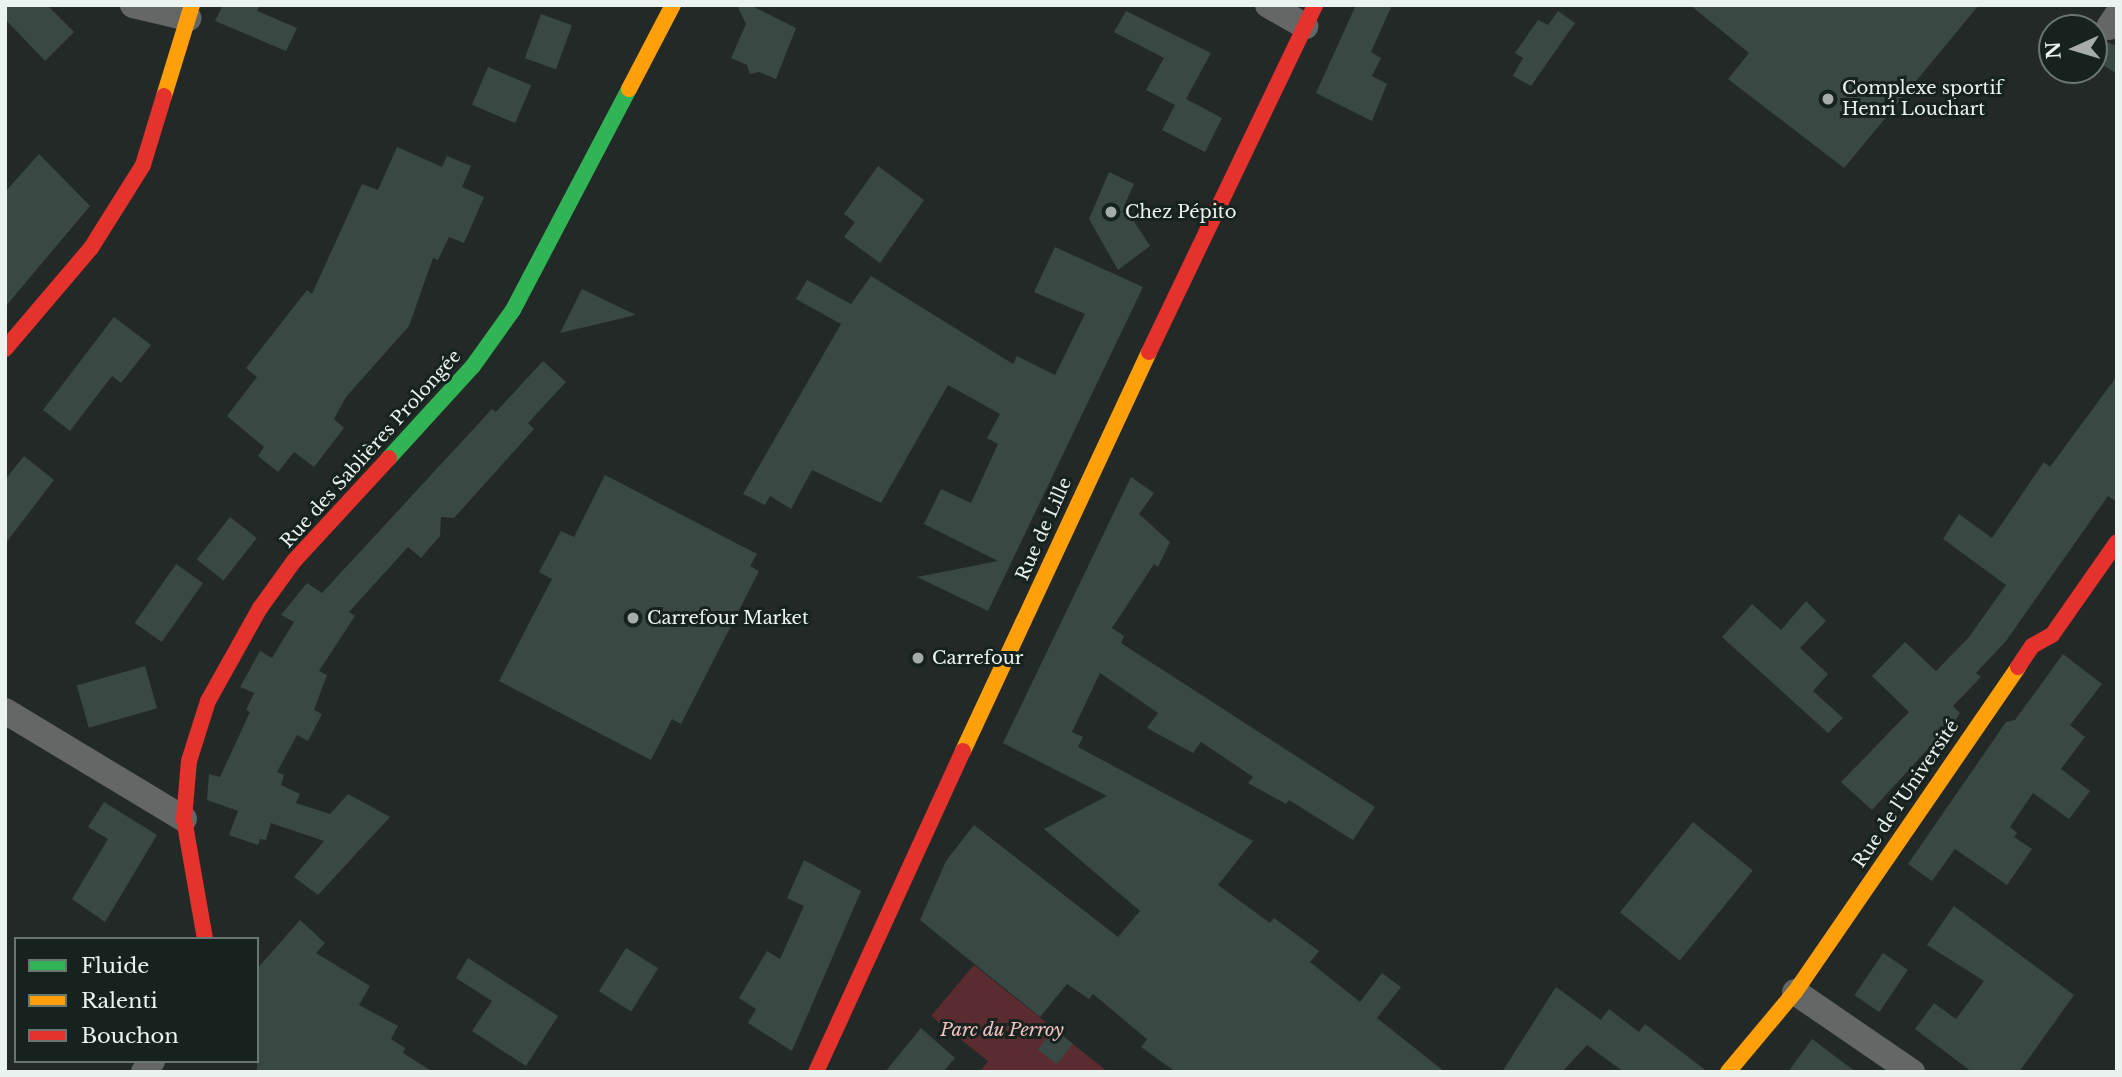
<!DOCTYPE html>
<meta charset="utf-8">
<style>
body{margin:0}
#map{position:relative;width:2122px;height:1077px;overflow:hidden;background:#232926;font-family:"Libre Baskerville",serif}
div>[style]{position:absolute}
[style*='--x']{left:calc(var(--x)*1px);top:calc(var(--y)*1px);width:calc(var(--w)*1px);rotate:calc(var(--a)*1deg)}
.green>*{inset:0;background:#5b2c2f}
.building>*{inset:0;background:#394843;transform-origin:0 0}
.street>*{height:26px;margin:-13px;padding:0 13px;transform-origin:13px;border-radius:13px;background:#646766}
.fast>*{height:16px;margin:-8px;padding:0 8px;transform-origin:8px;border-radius:8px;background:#30b455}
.slow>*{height:16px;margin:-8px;padding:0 8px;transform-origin:8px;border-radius:8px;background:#ff9f0a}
.jam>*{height:16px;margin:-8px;padding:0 8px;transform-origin:8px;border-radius:8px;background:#e5322d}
.dots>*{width:19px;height:19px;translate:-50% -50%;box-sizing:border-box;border:4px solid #16221e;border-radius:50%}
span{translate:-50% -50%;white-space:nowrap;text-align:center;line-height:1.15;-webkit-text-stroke:6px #16221e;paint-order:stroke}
.poi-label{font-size:18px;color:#ebf3f0}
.left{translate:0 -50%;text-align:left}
.street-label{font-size:18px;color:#ebf3f0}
.park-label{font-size:18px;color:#f6c1c2;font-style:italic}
.frame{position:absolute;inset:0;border:7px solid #ebf3f0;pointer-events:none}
.legend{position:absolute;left:14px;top:937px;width:245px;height:126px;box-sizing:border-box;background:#16221e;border:2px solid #6b7672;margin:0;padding:9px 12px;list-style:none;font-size:21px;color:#ebf3f0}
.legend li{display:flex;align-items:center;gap:14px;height:35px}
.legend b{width:35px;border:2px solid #6b7672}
.north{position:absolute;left:2038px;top:14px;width:70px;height:70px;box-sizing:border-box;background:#16221e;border:2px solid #6b7672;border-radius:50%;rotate:266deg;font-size:19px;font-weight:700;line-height:28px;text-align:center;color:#ebf3f0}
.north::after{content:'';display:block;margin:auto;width:24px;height:32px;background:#a5aca9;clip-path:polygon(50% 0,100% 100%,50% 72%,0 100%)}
</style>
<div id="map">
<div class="green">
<div style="clip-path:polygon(974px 965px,1108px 1072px,980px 1072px,988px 1061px,931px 1016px)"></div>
</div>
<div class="building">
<div style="clip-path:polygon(5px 5px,47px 5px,74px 32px,45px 61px,5px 19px)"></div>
<div style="clip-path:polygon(223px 5px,260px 5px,257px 11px,297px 28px,286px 51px,215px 21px)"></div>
<div style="clip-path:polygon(737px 5px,750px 5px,796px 28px,776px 79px,759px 72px,750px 74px,747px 65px,731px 58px,746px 24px)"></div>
<div style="clip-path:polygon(1356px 5px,1392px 5px,1371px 52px,1381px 58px,1372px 76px,1387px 84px,1372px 121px,1316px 93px)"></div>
<div style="clip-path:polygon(1690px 5px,1979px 5px,1844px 168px,1728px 79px,1749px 53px)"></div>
<div style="clip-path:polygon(1126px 11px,1211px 53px,1186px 99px,1222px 118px,1205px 152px,1162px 130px,1175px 105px,1146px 90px,1164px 58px,1114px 32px)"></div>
<div style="clip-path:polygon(1558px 11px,1575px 23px,1531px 86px,1513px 76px,1523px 58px,1515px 53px,1538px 20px,1548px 25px)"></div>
<div style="left:541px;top:14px;width:33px;height:47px;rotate:20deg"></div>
<div style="clip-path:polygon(2094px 32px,2101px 40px,2117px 46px,2117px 74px,2094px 59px)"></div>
<div style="left:488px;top:67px;width:47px;height:41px;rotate:23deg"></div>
<div style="clip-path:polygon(397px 147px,442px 167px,447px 156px,471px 166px,462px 187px,484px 197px,464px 243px,449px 237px,438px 260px,433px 258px,409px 326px,346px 397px,334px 419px,344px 428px,314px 467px,294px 452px,278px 472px,258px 456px,264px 447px,227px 416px,257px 377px,246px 368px,307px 290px,312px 294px,362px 184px,378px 190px)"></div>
<div style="clip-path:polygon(39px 154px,90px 206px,5px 307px,5px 192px)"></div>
<div style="clip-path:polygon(878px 166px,924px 200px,880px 263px,844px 237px,855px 222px,844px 214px)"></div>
<div style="clip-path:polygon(1109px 172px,1134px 184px,1124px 206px,1150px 246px,1118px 270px,1089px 219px)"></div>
<div style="clip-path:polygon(1055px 247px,1143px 287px,988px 611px,917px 577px,998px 561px,924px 524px,941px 489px,971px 503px,998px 444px,987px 438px,1000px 414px,948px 385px,881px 503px,812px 470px,791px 509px,770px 496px,765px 505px,743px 494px,841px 324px,796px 299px,807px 280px,851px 304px,871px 276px,1013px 364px,1017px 356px,1055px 375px,1085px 314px,1034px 292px)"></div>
<div style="clip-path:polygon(582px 289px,636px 315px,560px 333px)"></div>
<div style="clip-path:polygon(114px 317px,151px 345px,121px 383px,112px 376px,70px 431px,43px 410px)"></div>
<div style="clip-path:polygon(543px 361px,566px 382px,528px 423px,534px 429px,454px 518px,441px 517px,440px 536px,421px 558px,408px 547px,349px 612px,355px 616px,319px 671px,327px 675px,314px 710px,322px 714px,308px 741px,297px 735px,277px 772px,284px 775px,281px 785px,300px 794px,296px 803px,330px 814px,348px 794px,390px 817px,318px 895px,294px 877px,324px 841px,271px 823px,266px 840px,260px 839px,258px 845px,229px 835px,238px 811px,207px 800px,209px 774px,220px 777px,250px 712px,246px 710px,254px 693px,240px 687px,260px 651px,272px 658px,294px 622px,281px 615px,307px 583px,322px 593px,492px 409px,496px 412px)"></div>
<div style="clip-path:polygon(2117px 376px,2117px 502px,2108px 496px,2006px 641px,1976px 673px,1981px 677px,1953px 706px,1960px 713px,1941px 742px,1937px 739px,1872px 810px,1841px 782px,1909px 712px,1872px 676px,1905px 642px,1936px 671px,1969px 637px,2006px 585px,1943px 539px,1959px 514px,1992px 538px,2044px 462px,2050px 467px)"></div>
<div style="clip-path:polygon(24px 456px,54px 480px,5px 544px,5px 480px)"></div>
<div style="clip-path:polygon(605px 475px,757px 554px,750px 566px,759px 571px,681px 724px,672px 719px,651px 760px,499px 681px,552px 579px,539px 572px,561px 531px,574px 537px)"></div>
<div style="clip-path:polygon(1131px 477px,1154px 493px,1139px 514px,1170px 542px,1158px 567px,1154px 564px,1112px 628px,1124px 636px,1121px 643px,1375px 807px,1353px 840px,1289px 800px,1286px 804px,1248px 783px,1253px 777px,1201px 742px,1193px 753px,1147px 728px,1158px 713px,1100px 673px,1072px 732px,1083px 737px,1078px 747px,1253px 841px,1218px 885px,1270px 923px,1274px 918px,1319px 951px,1310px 962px,1360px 1002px,1382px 973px,1401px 987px,1377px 1018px,1445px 1072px,1176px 1072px,1141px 1047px,1147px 1039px,1093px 994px,1089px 999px,1067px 984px,1040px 1017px,920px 920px,946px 861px,974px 825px,1118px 937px,1140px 911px,1044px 829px,1107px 796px,1003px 743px)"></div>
<div style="left:230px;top:517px;width:34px;height:54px;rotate:38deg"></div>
<div style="left:176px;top:564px;width:33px;height:72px;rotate:35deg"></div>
<div style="clip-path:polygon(1806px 601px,1826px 621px,1800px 648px,1828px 674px,1813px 691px,1843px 718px,1828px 733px,1722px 637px,1752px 604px,1781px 630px)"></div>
<div style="clip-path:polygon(2063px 654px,2102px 684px,2070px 725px,2085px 737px,2061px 769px,2090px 791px,2069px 819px,2033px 793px,2010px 827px,2017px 833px,2014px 837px,2032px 849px,2007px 885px,1955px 849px,1932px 881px,1908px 864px,2006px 722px,2015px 720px)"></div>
<div style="left:145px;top:666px;width:44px;height:71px;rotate:74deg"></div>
<div style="clip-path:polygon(104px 802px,157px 835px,105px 922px,72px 899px,108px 839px,88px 827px)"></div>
<div style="left:1693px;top:822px;width:77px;height:116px;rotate:39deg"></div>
<div style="clip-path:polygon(804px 860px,861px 891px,792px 1051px,748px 1023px,756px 1009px,739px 998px,767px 951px,780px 959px,804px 906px,787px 898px)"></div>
<div style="clip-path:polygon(1954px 906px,2074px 995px,2019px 1072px,1972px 1072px,1915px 1029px,1934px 1003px,1956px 1019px,1984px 981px,1927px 945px)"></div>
<div style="clip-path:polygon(300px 920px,325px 943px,316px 953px,370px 986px,359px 1005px,398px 1026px,391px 1039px,405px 1048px,403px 1053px,433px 1072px,257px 1072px,257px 969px)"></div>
<div style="left:626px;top:948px;width:38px;height:51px;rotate:32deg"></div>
<div style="left:1883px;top:953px;width:30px;height:51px;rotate:34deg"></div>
<div style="clip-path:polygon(468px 958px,558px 1016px,526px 1066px,472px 1031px,492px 1001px,456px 978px)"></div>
<div style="clip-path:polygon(1556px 987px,1601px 1020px,1609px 1009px,1639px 1032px,1645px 1024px,1708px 1072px,1624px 1072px,1587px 1045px,1562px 1072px,1502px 1072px)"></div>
<div style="clip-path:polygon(921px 1028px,955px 1058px,943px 1072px,885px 1072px)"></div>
<div style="left:1054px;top:1029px;width:24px;height:26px;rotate:38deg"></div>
<div style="clip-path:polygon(1812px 1039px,1856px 1072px,1788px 1072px)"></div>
</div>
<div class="street">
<div style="--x:133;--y:5;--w:57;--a:13.3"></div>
<div style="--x:1268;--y:5;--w:43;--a:29.6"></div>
<div style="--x:2109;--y:27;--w:14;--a:-56"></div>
<div style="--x:5;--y:711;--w:209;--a:31.1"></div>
<div style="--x:1795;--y:992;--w:142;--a:34.4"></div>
<div style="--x:144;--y:1072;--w:14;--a:-54"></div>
</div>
<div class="fast">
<div style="--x:389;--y:458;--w:125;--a:-47.6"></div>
<div style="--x:473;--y:366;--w:69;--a:-54.5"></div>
<div style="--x:513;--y:310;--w:250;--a:-62.3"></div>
</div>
<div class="slow">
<div style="--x:629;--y:89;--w:95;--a:-62.4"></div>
<div style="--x:164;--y:96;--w:95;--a:-72.9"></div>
<div style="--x:963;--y:751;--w:440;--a:-65"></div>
<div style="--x:1728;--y:1072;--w:104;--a:-50.1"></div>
<div style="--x:1795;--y:992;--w:394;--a:-55.5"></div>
</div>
<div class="jam">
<div style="--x:5;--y:349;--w:133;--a:-49.6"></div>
<div style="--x:91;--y:248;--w:98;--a:-57.9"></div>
<div style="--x:143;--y:165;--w:72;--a:-73.1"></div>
<div style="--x:1149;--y:352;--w:385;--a:-64.4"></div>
<div style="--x:2018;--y:667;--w:25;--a:-56"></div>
<div style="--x:2032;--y:646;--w:23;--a:-29"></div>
<div style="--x:2052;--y:635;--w:113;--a:-55"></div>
<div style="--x:205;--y:939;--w:122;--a:-99.9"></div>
<div style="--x:184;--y:819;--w:58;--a:-85.1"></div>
<div style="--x:189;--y:761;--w:63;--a:-72.4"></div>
<div style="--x:208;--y:701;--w:107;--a:-60.8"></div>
<div style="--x:260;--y:608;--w:58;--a:-54.1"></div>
<div style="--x:294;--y:561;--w:140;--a:-47.3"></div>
<div style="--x:816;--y:1072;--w:353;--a:-65.4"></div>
</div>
<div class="dots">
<div style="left:1828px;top:99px;background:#a5aca9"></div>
<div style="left:1111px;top:212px;background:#a5aca9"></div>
<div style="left:633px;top:618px;background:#a5aca9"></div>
<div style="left:918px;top:658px;background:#a5aca9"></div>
</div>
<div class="poi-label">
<span class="left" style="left:1842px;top:99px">Complexe sportif<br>Henri Louchart</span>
<span class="left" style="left:1125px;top:212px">Chez Pépito</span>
<span class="left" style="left:647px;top:618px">Carrefour Market</span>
<span class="left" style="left:932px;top:658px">Carrefour</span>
</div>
<div class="street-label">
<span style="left:371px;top:449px;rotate:-48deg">Rue des Sablières Prolongée</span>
<span style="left:1044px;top:529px;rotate:-66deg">Rue de Lille</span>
<span style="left:1906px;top:794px;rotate:-56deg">Rue de l'Université</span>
</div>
<div class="park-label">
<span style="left:1002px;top:1030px">Parc du Perroy</span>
</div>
<div class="frame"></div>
<ul class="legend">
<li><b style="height:9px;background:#30b455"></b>Fluide</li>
<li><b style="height:9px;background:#ff9f0a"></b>Ralenti</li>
<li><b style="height:9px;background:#e5322d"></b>Bouchon</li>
</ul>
<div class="north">N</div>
</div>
